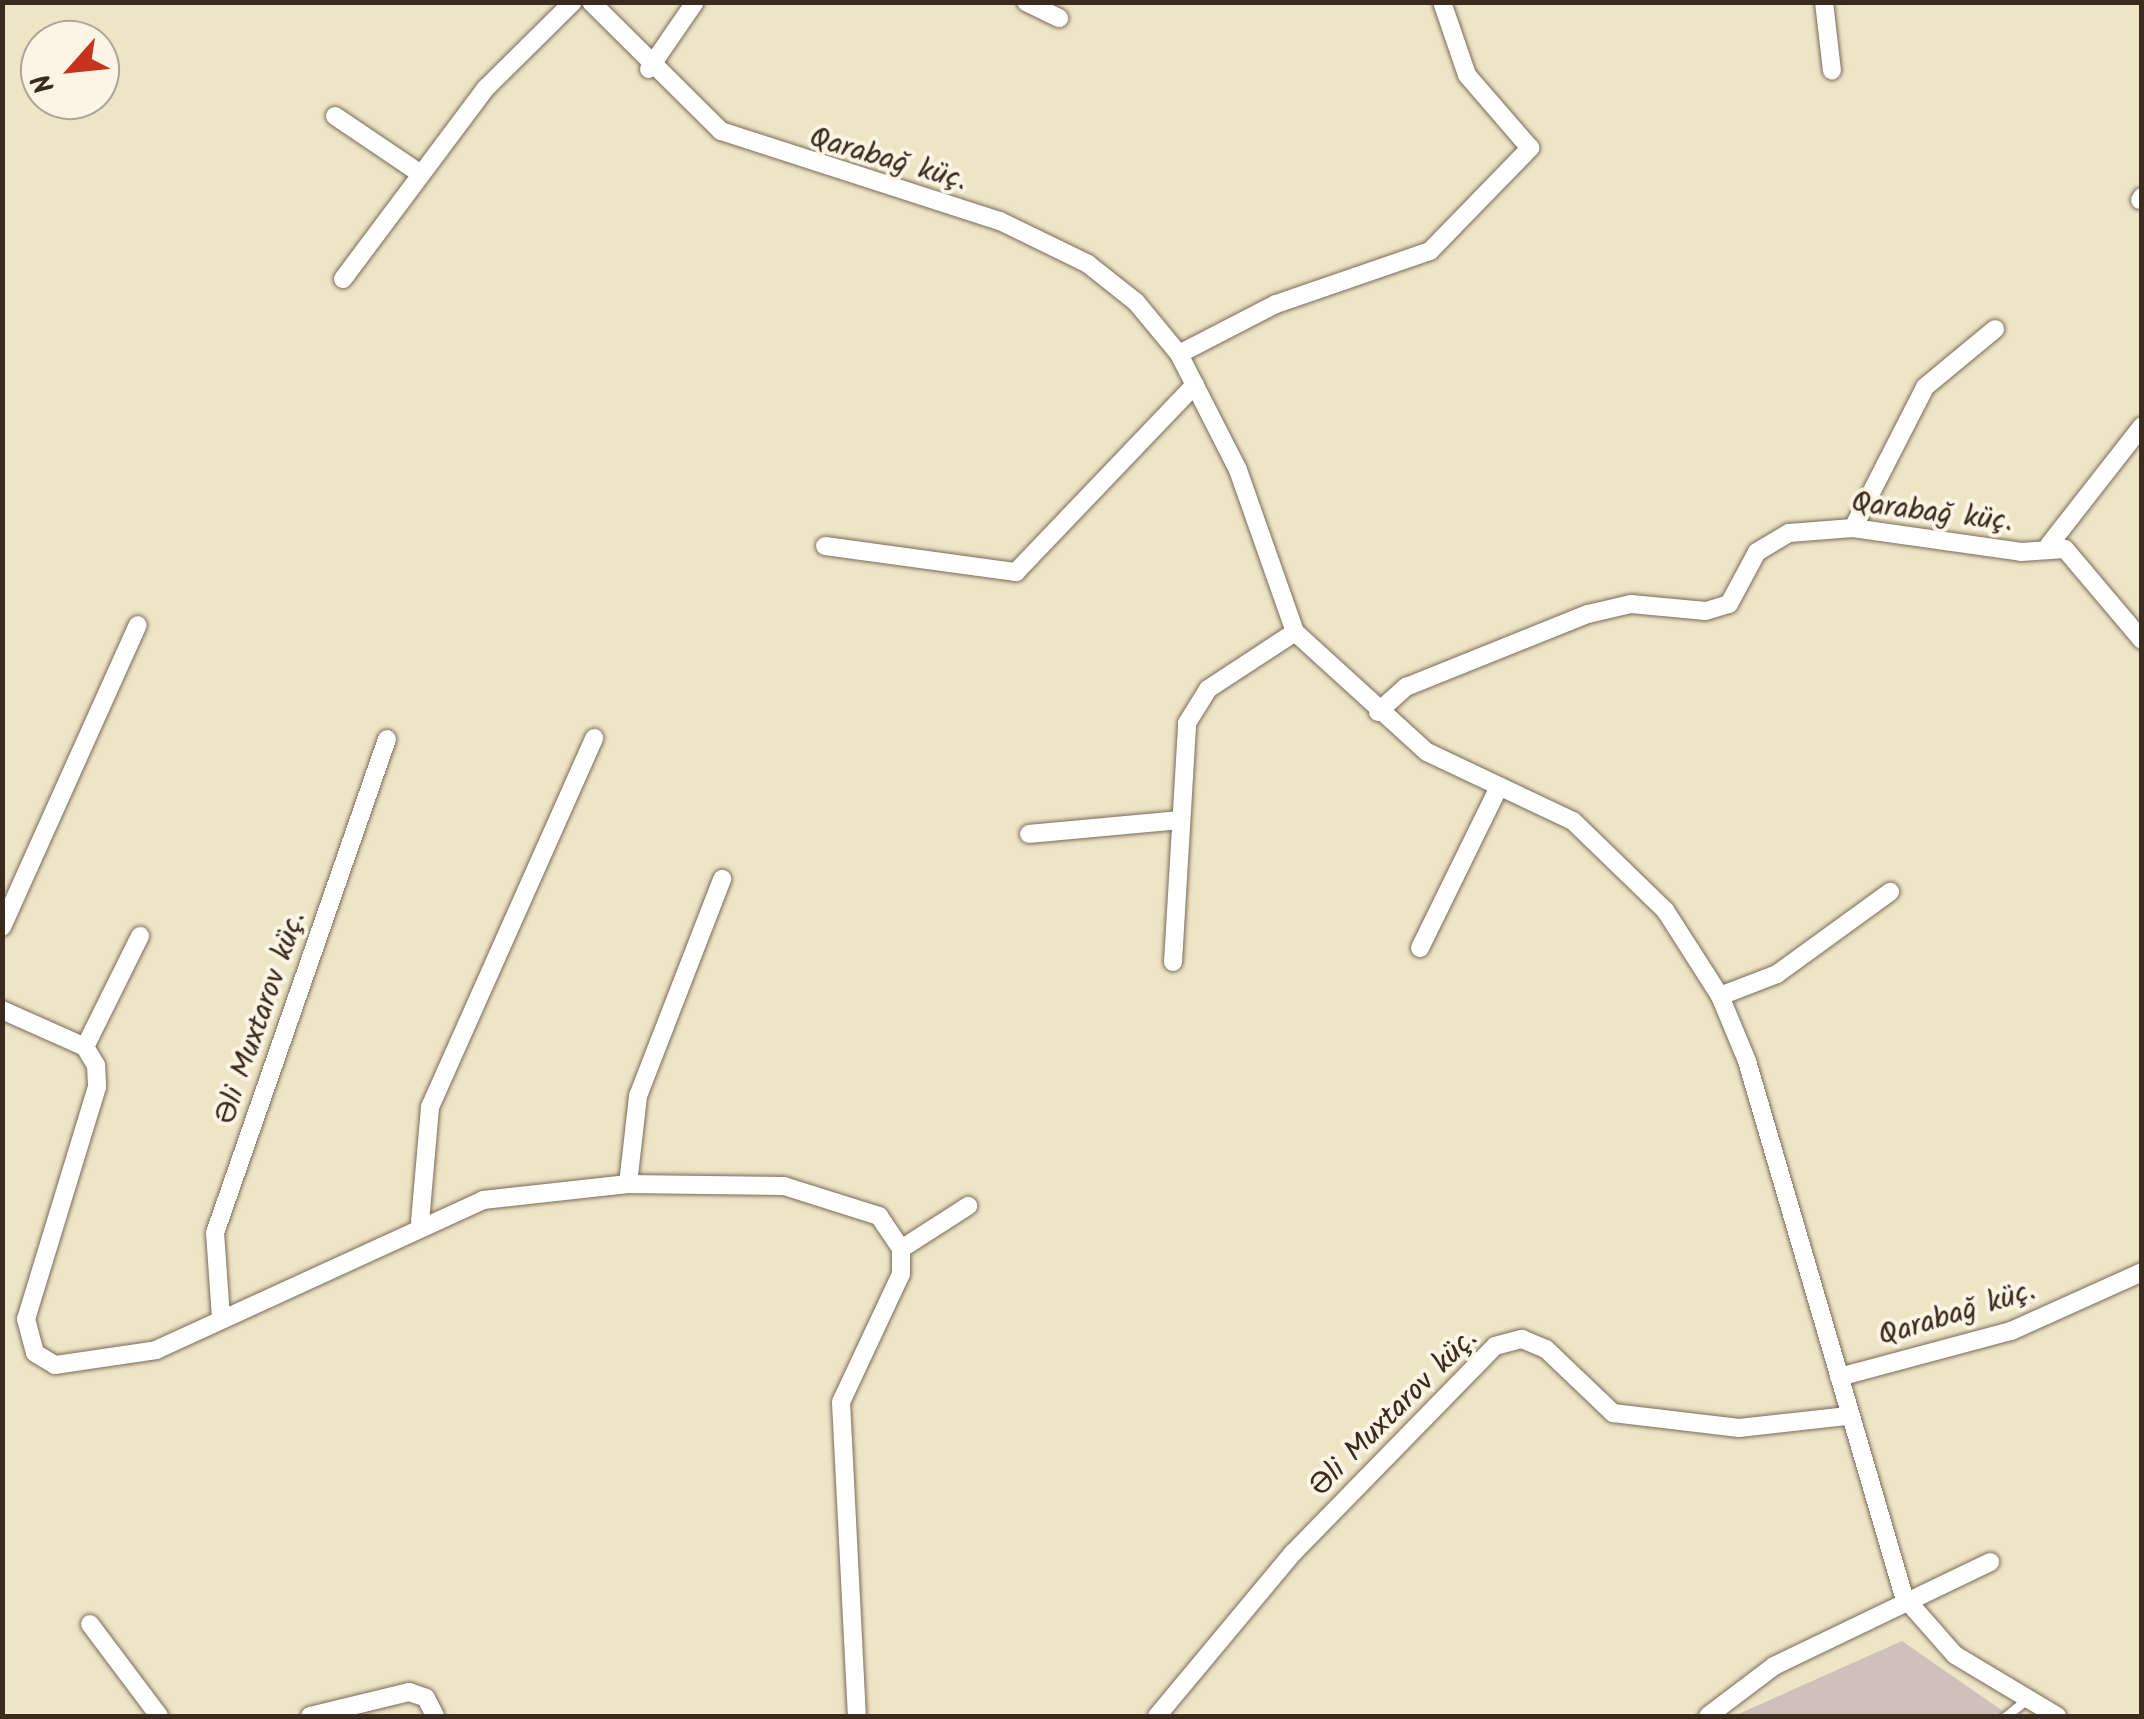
<!DOCTYPE html>
<meta charset="utf-8">
<style>
body{margin:0}
#map{position:relative;width:2144px;height:1719px;overflow:hidden;background:#eee5c6;font-family:Kalam,sans-serif}
div>[style]{position:absolute}
[style*='--x']{left:calc(var(--x)*1px);top:calc(var(--y)*1px);width:calc(var(--w)*1px);rotate:calc(var(--a)*1deg)}
.industrial>*{inset:0;background:#d0c0bb}
.roads{filter:drop-shadow(0 0 2px #7a6b59) drop-shadow(0 0 2px #7a6b59)}
.lane>*{height:9px;margin:-4.5px;padding:0 4.5px;transform-origin:4.5px;border-radius:4.5px;background:#fff}
.street>*{height:18px;margin:-9px;padding:0 9px;transform-origin:9px;border-radius:9px;background:#fff}
span{translate:-50% -50%;white-space:nowrap;text-align:center;line-height:1.15;-webkit-text-stroke:8px #fcf5e5;paint-order:stroke}
.street-label{font-size:30px;color:#3b2a1e}
.frame{position:absolute;inset:0;border:5px solid #3b2a1e;pointer-events:none}
.north{position:absolute;left:20px;top:20px;width:100px;height:100px;box-sizing:border-box;background:#fcf5e5;border:2px solid #afa495;border-radius:50%;rotate:243deg;font-size:28px;font-weight:700;line-height:40px;text-align:center;color:#3b2a1e}
.north::after{content:'';display:block;margin:auto;width:35px;height:45px;background:#c8321e;clip-path:polygon(50% 0,100% 100%,50% 72%,0 100%)}
</style>
<div id="map">
<div class="industrial">
<div style="clip-path:polygon(1902px 1641px,2010px 1716px,1734px 1716px)"></div>
</div>
<div class="roads">
<div class="lane">
<div style="--x:2006;--y:1716;--w:27;--a:-39"></div>
</div>
<div class="street">
<div style="--x:591;--y:2;--w:183;--a:44.8"></div>
<div style="--x:721;--y:131;--w:293;--a:17.9"></div>
<div style="--x:1000;--y:221;--w:98;--a:26"></div>
<div style="--x:1088;--y:264;--w:61;--a:38.4"></div>
<div style="--x:1136;--y:302;--w:67;--a:50.4"></div>
<div style="--x:1179;--y:354;--w:130;--a:63"></div>
<div style="--x:1238;--y:470;--w:172;--a:70.6"></div>
<div style="--x:1295;--y:632;--w:178;--a:42.3"></div>
<div style="--x:1427;--y:752;--w:161;--a:25.3"></div>
<div style="--x:1573;--y:821;--w:128;--a:44.1"></div>
<div style="--x:1665;--y:910;--w:102;--a:57.4"></div>
<div style="--x:1720;--y:996;--w:70;--a:67.4"></div>
<div style="--x:1747;--y:1061;--w:559;--a:73.67"></div>
<div style="--x:1904;--y:1597;--w:77;--a:48.7"></div>
<div style="--x:1955;--y:1655;--w:119;--a:30.9"></div>
<div style="--x:1026;--y:2;--w:37;--a:26"></div>
<div style="--x:1824;--y:2;--w:69;--a:83.4"></div>
<div style="--x:649;--y:69;--w:81;--a:-55.5"></div>
<div style="--x:335;--y:116;--w:100;--a:34"></div>
<div style="--x:2140;--y:200;--w:4;--a:-56"></div>
<div style="--x:343;--y:279;--w:239;--a:-53.2"></div>
<div style="--x:486;--y:88;--w:122;--a:-44.7"></div>
<div style="--x:1179;--y:354;--w:109;--a:-27.3"></div>
<div style="--x:1276;--y:304;--w:163;--a:-19"></div>
<div style="--x:1430;--y:251;--w:144;--a:-45.8"></div>
<div style="--x:1530;--y:148;--w:96;--a:-130.8"></div>
<div style="--x:1467;--y:75;--w:77;--a:-108.9"></div>
<div style="--x:1853;--y:528;--w:158;--a:-62.9"></div>
<div style="--x:1925;--y:387;--w:91;--a:-39.6"></div>
<div style="--x:2049;--y:545;--w:151;--a:-52"></div>
<div style="--x:825;--y:546;--w:193;--a:7.8"></div>
<div style="--x:1016;--y:572;--w:259;--a:-46.3"></div>
<div style="--x:1378;--y:712;--w:38;--a:-42"></div>
<div style="--x:1406;--y:687;--w:196;--a:-21.9"></div>
<div style="--x:1588;--y:614;--w:44;--a:-13.1"></div>
<div style="--x:1631;--y:604;--w:75;--a:5.3"></div>
<div style="--x:1706;--y:611;--w:24;--a:-17"></div>
<div style="--x:1729;--y:604;--w:59;--a:-61.7"></div>
<div style="--x:1757;--y:552;--w:37;--a:-31"></div>
<div style="--x:1789;--y:533;--w:64;--a:-4.5"></div>
<div style="--x:1853;--y:528;--w:170;--a:8.1"></div>
<div style="--x:2021;--y:552;--w:44;--a:-3.9"></div>
<div style="--x:2065;--y:549;--w:119;--a:49.8"></div>
<div style="--x:1029;--y:834;--w:151;--a:-5.3"></div>
<div style="--x:2;--y:927;--w:331;--a:-65.8"></div>
<div style="--x:1420;--y:948;--w:175;--a:-63.9"></div>
<div style="--x:1173;--y:962;--w:239;--a:-86.6"></div>
<div style="--x:1187;--y:723;--w:40;--a:-58"></div>
<div style="--x:1208;--y:689;--w:104;--a:-33.2"></div>
<div style="--x:1720;--y:996;--w:61;--a:-21.1"></div>
<div style="--x:1777;--y:974;--w:140;--a:-36"></div>
<div style="--x:2;--y:1010;--w:91;--a:24"></div>
<div style="--x:85;--y:1047;--w:21;--a:59"></div>
<div style="--x:96;--y:1065;--w:22;--a:87"></div>
<div style="--x:97;--y:1087;--w:243;--a:107"></div>
<div style="--x:26;--y:1319;--w:35;--a:75"></div>
<div style="--x:35;--y:1353;--w:23;--a:31"></div>
<div style="--x:55;--y:1365;--w:102;--a:-8.4"></div>
<div style="--x:156;--y:1350;--w:360;--a:-24.6"></div>
<div style="--x:483;--y:1200;--w:146;--a:-6.3"></div>
<div style="--x:628;--y:1184;--w:156;--a:0.7"></div>
<div style="--x:784;--y:1186;--w:100;--a:17.5"></div>
<div style="--x:879;--y:1216;--w:40;--a:56"></div>
<div style="--x:901;--y:1249;--w:25;--a:90"></div>
<div style="--x:901;--y:1274;--w:141;--a:115.1"></div>
<div style="--x:841;--y:1402;--w:314;--a:87.1"></div>
<div style="--x:85;--y:1047;--w:124;--a:-63.6"></div>
<div style="--x:628;--y:1184;--w:89;--a:-83.5"></div>
<div style="--x:638;--y:1096;--w:233;--a:-68.8"></div>
<div style="--x:420;--y:1222;--w:115;--a:-85"></div>
<div style="--x:430;--y:1107;--w:404;--a:-66"></div>
<div style="--x:901;--y:1249;--w:80;--a:-32.7"></div>
<div style="--x:221;--y:1318;--w:85;--a:-94"></div>
<div style="--x:215;--y:1233;--w:523;--a:-70.8"></div>
<div style="--x:1839;--y:1377;--w:178;--a:-15"></div>
<div style="--x:2011;--y:1331;--w:144;--a:-24.2"></div>
<div style="--x:90;--y:1624;--w:115;--a:53.1"></div>
<div style="--x:310;--y:1716;--w:102;--a:-13.6"></div>
<div style="--x:409;--y:1692;--w:18;--a:19"></div>
<div style="--x:426;--y:1698;--w:20;--a:63"></div>
<div style="--x:1157;--y:1716;--w:212;--a:-50.2"></div>
<div style="--x:1293;--y:1553;--w:289;--a:-45.7"></div>
<div style="--x:1495;--y:1346;--w:28;--a:-15"></div>
<div style="--x:1522;--y:1339;--w:26;--a:23"></div>
<div style="--x:1546;--y:1349;--w:93;--a:43.7"></div>
<div style="--x:1613;--y:1413;--w:127;--a:6.8"></div>
<div style="--x:1739;--y:1428;--w:110;--a:-6.3"></div>
<div style="--x:1708;--y:1716;--w:83;--a:-37.1"></div>
<div style="--x:1774;--y:1666;--w:240;--a:-25.7"></div>
</div>
</div>
<div class="street-label">
<span style="left:888px;top:160px;rotate:16deg">Qarabağ küç.</span>
<span style="left:1932px;top:513px;rotate:7deg">Qarabağ küç.</span>
<span style="left:261px;top:1018px;rotate:-71deg">Əli Muxtarov küç.</span>
<span style="left:1957px;top:1314px;rotate:-17deg">Qarabağ küç.</span>
<span style="left:1394px;top:1413px;rotate:-45deg">Əli Muxtarov küç.</span>
</div>
<div class="frame"></div>
<div class="north">N</div>
</div>
